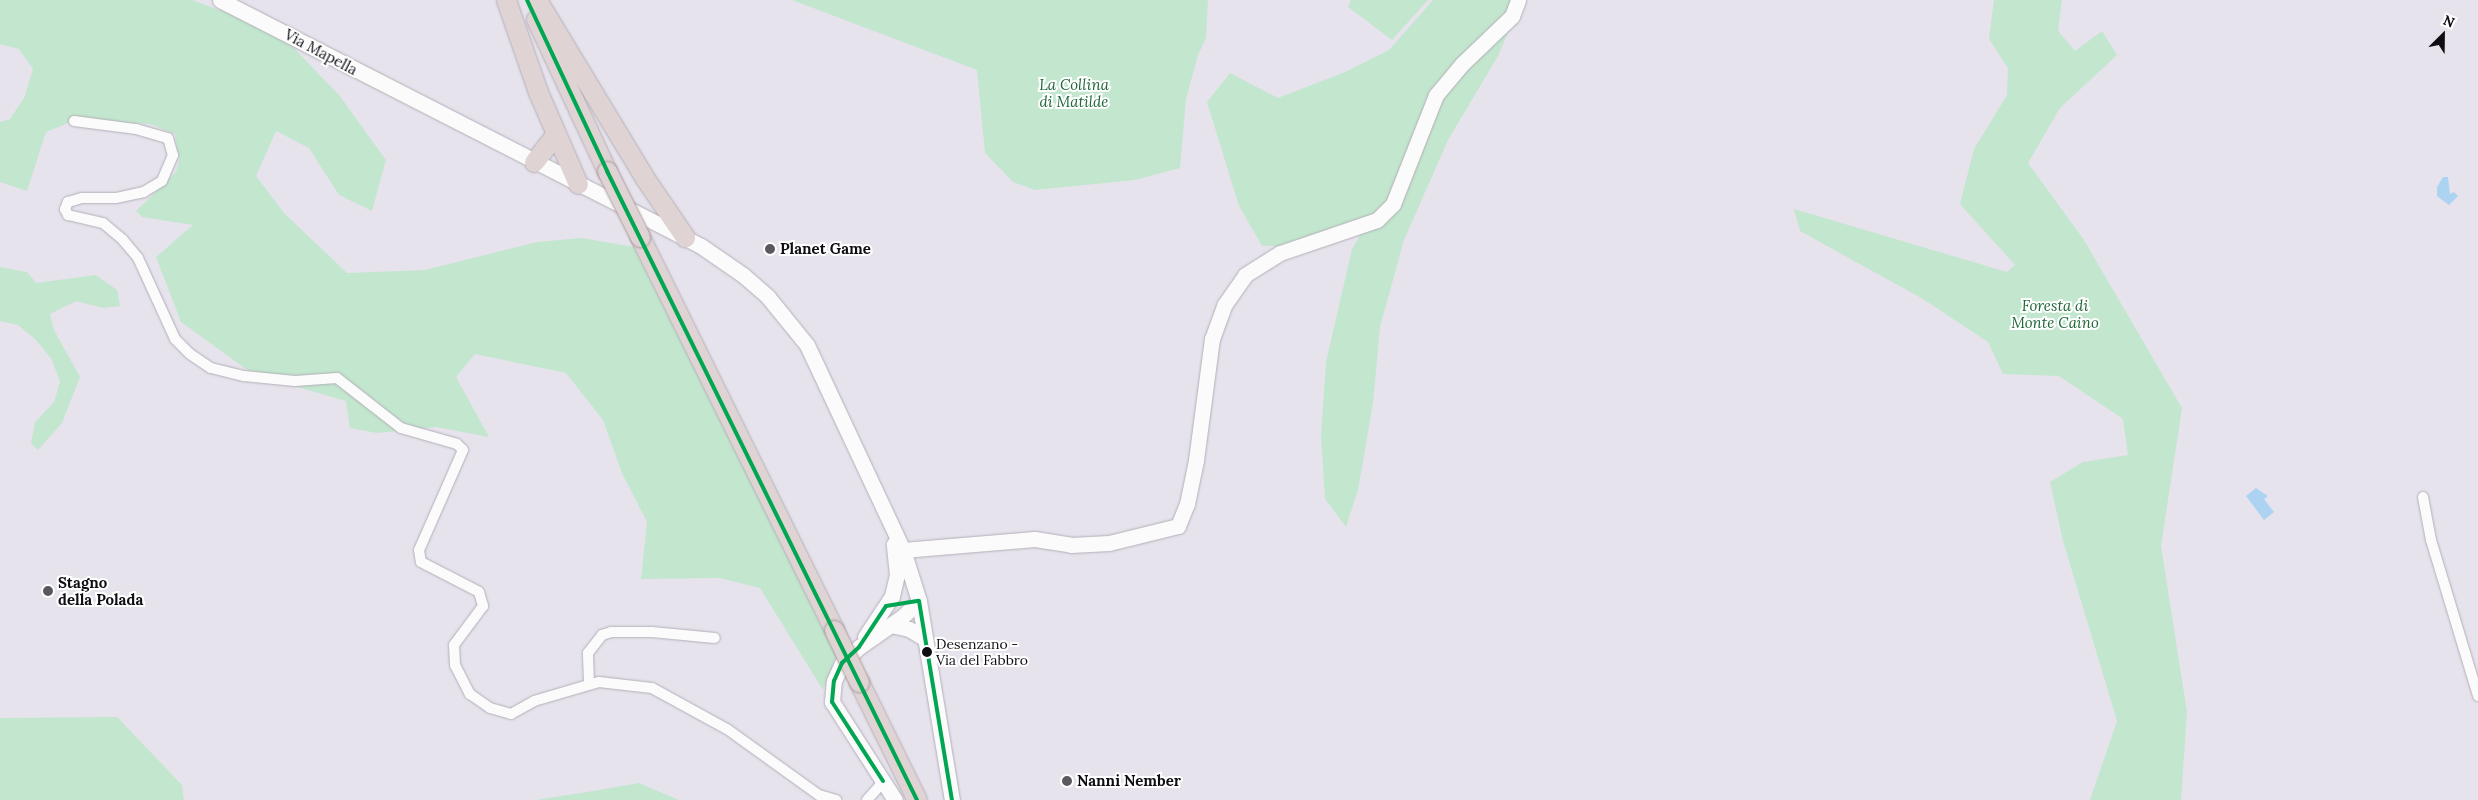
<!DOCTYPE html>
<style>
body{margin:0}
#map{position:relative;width:2478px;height:800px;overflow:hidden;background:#e7e3ed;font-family:Lora,serif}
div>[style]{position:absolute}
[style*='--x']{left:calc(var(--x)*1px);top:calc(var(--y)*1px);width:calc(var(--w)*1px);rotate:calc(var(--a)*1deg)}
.green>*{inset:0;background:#c3e6ce}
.water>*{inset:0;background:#acd4f2}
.roads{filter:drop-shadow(0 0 1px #b2afb7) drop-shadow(0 0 1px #b2afb7)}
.street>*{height:10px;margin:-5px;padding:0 5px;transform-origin:5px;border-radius:5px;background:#fbfbfc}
.secondary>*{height:15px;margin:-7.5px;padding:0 7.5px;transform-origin:7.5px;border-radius:7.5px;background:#fbfbfc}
.highway>*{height:19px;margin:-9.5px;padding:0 9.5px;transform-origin:9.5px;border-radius:9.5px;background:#dfd3d3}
.bridges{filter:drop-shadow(0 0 1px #a99a9e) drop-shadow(0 0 1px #a99a9e)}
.highway-bridge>*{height:19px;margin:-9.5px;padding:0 9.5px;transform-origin:9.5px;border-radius:9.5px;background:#dfd3d3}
.bus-1>*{height:4px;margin:-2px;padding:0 2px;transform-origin:2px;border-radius:2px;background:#00a651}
.dots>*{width:14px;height:14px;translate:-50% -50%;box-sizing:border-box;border:2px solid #fff;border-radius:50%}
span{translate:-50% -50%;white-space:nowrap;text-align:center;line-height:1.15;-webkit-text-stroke:4px #fff;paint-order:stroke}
.bus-label{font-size:14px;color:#0f0d13}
.left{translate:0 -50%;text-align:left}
.street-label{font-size:15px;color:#0f0d13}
.park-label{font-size:15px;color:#1e6636;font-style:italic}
.poi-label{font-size:15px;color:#0f0d13;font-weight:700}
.north{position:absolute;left:2418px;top:10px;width:50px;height:50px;-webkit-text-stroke:4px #fff;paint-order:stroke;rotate:23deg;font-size:14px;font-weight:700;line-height:20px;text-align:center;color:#0f0d13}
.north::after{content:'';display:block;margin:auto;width:18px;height:22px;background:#0f0d13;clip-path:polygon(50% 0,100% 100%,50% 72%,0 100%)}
</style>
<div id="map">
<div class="green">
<div style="clip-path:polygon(0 0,192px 0,286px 35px,285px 39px,339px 95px,386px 160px,372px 211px,339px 195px,309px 148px,276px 131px,256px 176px,285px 214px,347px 273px,425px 270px,537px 242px,582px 238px,634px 247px,837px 654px,823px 690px,760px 588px,720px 578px,641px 579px,647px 522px,622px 473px,603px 420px,566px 373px,475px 354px,456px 377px,489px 437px,436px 427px,377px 433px,350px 428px,346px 401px,253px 374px,181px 322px,156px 257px,193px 225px,142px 217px,136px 211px,176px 172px,179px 160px,175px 134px,150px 124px,76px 120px,46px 132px,27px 191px,0 182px,0 122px,10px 119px,24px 98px,33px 69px,19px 49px,0 44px)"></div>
<div style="clip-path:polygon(792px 0,1208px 0,1206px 38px,1198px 55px,1186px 99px,1180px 168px,1135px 180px,1035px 190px,1013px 182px,985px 153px,977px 70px)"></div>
<div style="clip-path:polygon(1351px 0,1428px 0,1392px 40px,1348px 7px)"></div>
<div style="clip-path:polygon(1433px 0,1522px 0,1498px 56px,1448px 140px,1404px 240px,1380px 327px,1373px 403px,1358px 490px,1346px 527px,1325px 499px,1321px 436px,1326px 362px,1352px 249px,1365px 227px,1315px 246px,1262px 246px,1239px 206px,1207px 102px,1230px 73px,1278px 98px,1345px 72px,1389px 50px)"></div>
<div style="clip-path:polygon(1994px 0,2062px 0,2058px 31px,2075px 51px,2102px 31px,2117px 55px,2060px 108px,2028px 163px,2084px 240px,2182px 408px,2161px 546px,2187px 712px,2181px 800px,2090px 800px,2117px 721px,2063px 541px,2050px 482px,2083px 462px,2128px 455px,2123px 419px,2059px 376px,2003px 374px,1988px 342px,1923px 299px,1800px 231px,1794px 209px,2007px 272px,2015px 265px,1960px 204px,1974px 149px,2007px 95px,2008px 68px,1989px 39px)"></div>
<div style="clip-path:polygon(0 267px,27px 272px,36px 283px,96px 275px,117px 290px,120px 306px,103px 308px,76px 301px,50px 314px,54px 330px,80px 377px,62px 423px,38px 450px,31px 444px,35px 422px,54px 402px,60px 382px,52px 360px,36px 340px,18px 325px,0 321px)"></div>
<div style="clip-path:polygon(117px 717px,182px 785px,184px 800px,0 800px,0 718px)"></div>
<div style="clip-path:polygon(639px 783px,679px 800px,536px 800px,587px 792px)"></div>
</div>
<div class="water">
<div style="clip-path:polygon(2443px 177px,2448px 177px,2450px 194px,2454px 192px,2458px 196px,2449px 205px,2437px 196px,2437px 187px)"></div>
<div style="clip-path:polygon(2256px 488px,2268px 496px,2264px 499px,2274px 512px,2264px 520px,2246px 496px)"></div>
</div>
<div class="roads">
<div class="street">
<div style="--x:74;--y:121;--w:63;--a:7.4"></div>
<div style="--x:136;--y:129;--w:33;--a:16"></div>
<div style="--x:168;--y:138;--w:18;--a:74"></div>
<div style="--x:173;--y:155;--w:28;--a:113"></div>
<div style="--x:162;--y:181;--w:21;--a:149"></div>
<div style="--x:144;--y:192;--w:29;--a:168"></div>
<div style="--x:116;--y:198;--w:34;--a:180"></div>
<div style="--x:82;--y:198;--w:15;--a:164"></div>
<div style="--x:68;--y:202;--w:8;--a:113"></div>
<div style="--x:65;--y:209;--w:7;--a:63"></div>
<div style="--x:68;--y:215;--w:36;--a:13"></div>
<div style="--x:103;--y:223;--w:26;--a:40"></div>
<div style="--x:123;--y:240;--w:23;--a:50"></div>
<div style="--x:138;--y:258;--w:89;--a:65.4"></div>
<div style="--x:175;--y:339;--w:21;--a:45"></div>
<div style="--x:190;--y:354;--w:25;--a:34"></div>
<div style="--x:211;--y:368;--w:34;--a:14"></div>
<div style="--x:244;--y:376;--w:51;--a:5.6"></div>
<div style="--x:295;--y:381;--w:42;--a:-4.1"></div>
<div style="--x:337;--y:378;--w:81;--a:38"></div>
<div style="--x:401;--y:428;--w:58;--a:15.9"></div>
<div style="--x:457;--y:444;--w:8;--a:45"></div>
<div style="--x:463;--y:450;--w:109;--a:113.7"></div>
<div style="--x:419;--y:550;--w:12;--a:81"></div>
<div style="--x:421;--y:562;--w:65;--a:27.3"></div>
<div style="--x:479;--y:592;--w:15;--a:74"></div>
<div style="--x:483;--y:606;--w:49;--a:126.6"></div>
<div style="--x:454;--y:645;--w:20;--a:87"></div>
<div style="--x:455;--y:665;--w:33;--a:63"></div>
<div style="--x:470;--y:694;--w:24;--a:35"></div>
<div style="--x:490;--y:708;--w:22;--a:16"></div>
<div style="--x:511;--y:714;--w:26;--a:-29"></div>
<div style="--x:534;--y:701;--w:68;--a:-16.3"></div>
<div style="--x:599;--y:682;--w:53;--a:6.5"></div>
<div style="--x:652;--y:688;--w:85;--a:28.7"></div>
<div style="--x:727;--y:729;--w:113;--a:35.7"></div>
<div style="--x:819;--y:795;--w:18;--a:16"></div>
<div style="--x:2423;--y:497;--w:44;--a:79.5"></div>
<div style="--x:2431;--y:540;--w:163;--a:73.2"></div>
<div style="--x:589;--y:684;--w:31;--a:-92"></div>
<div style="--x:588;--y:653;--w:23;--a:-52"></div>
<div style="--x:602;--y:635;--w:9;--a:-18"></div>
<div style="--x:611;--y:632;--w:41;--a:0"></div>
<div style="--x:652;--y:632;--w:63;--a:5.4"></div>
<div style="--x:867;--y:800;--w:24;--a:-48"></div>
</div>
<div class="secondary">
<div style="--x:220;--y:0;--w:540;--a:27.09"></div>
<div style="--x:701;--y:246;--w:51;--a:34.6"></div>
<div style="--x:743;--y:275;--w:33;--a:41"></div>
<div style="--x:768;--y:297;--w:62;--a:50.9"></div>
<div style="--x:807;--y:345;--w:226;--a:64.9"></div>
<div style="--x:903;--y:550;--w:53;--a:72.6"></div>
<div style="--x:919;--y:601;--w:202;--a:80.6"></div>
<div style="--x:903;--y:550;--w:132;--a:-4.8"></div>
<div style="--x:1035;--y:539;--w:36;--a:9"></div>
<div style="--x:1071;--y:545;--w:38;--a:-3"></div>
<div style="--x:1109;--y:543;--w:71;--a:-13.8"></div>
<div style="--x:1178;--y:526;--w:24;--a:-68"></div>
<div style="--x:1187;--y:504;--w:45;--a:-78.4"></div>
<div style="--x:1196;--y:460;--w:122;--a:-82.5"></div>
<div style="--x:1212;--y:339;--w:37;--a:-70"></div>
<div style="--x:1225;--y:304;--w:35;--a:-55"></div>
<div style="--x:1245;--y:275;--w:41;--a:-32.2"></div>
<div style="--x:1280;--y:253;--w:102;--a:-18.8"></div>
<div style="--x:1377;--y:220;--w:23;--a:-45"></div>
<div style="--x:1393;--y:204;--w:117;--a:-68.5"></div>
<div style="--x:1436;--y:95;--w:40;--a:-50"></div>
<div style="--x:1462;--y:64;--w:69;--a:-43.8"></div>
<div style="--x:1512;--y:16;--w:17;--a:-69"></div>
<div style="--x:891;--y:625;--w:18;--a:13"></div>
<div style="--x:909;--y:629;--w:17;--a:31"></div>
<div style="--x:865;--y:637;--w:49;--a:-56.6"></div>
<div style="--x:892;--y:596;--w:22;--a:-77"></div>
<div style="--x:897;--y:575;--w:31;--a:-96"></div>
<div style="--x:895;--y:800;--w:117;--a:-122.7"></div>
<div style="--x:832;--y:702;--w:21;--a:-85"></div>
<div style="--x:834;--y:681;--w:20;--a:-66"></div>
<div style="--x:842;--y:663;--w:23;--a:-43"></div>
<div style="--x:859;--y:647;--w:52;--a:-34.9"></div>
<div style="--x:902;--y:617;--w:23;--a:-43"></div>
</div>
<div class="highway">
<div style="--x:506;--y:0;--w:97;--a:70.8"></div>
<div style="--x:538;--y:92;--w:100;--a:66.5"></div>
<div style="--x:537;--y:0;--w:207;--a:58.8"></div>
<div style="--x:644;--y:177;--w:73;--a:55.7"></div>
<div style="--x:536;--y:19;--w:168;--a:65"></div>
<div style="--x:534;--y:162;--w:34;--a:-52"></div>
<div style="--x:640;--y:237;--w:438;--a:63.7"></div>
<div style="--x:859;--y:682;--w:131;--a:63.8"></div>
</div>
</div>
<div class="bridges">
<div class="highway-bridge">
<div style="--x:607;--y:171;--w:74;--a:63.4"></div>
<div style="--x:834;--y:630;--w:58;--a:64.3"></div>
</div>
</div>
<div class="bus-1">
<div style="--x:527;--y:0;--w:189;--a:64.9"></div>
<div style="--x:607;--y:171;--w:701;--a:63.76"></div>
<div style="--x:883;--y:781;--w:94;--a:-122.8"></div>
<div style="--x:832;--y:702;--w:21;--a:-85"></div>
<div style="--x:834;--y:681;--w:20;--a:-66"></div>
<div style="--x:842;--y:663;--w:23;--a:-43"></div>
<div style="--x:859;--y:647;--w:49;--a:-56.6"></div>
<div style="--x:886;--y:606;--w:33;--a:-9"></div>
<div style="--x:919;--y:601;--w:202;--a:80.6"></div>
</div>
<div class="dots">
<div style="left:770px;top:249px;background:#5b585f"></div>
<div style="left:48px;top:591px;background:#5b585f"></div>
<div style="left:927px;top:652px;background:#0f0d13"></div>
<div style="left:1067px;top:781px;background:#5b585f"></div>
</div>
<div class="bus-label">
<span class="left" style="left:936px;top:652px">Desenzano -<br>Via del Fabbro</span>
</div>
<div class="street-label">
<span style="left:321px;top:52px;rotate:28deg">Via Mapella</span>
</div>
<div class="park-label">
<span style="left:1074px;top:93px">La Collina<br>di Matilde</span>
<span style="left:2055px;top:314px">Foresta di<br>Monte Caino</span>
</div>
<div class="poi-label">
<span class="left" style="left:780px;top:249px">Planet Game</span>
<span class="left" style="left:58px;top:591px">Stagno<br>della Polada</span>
<span class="left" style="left:1077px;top:781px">Nanni Nember</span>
</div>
<div class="north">N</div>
</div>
